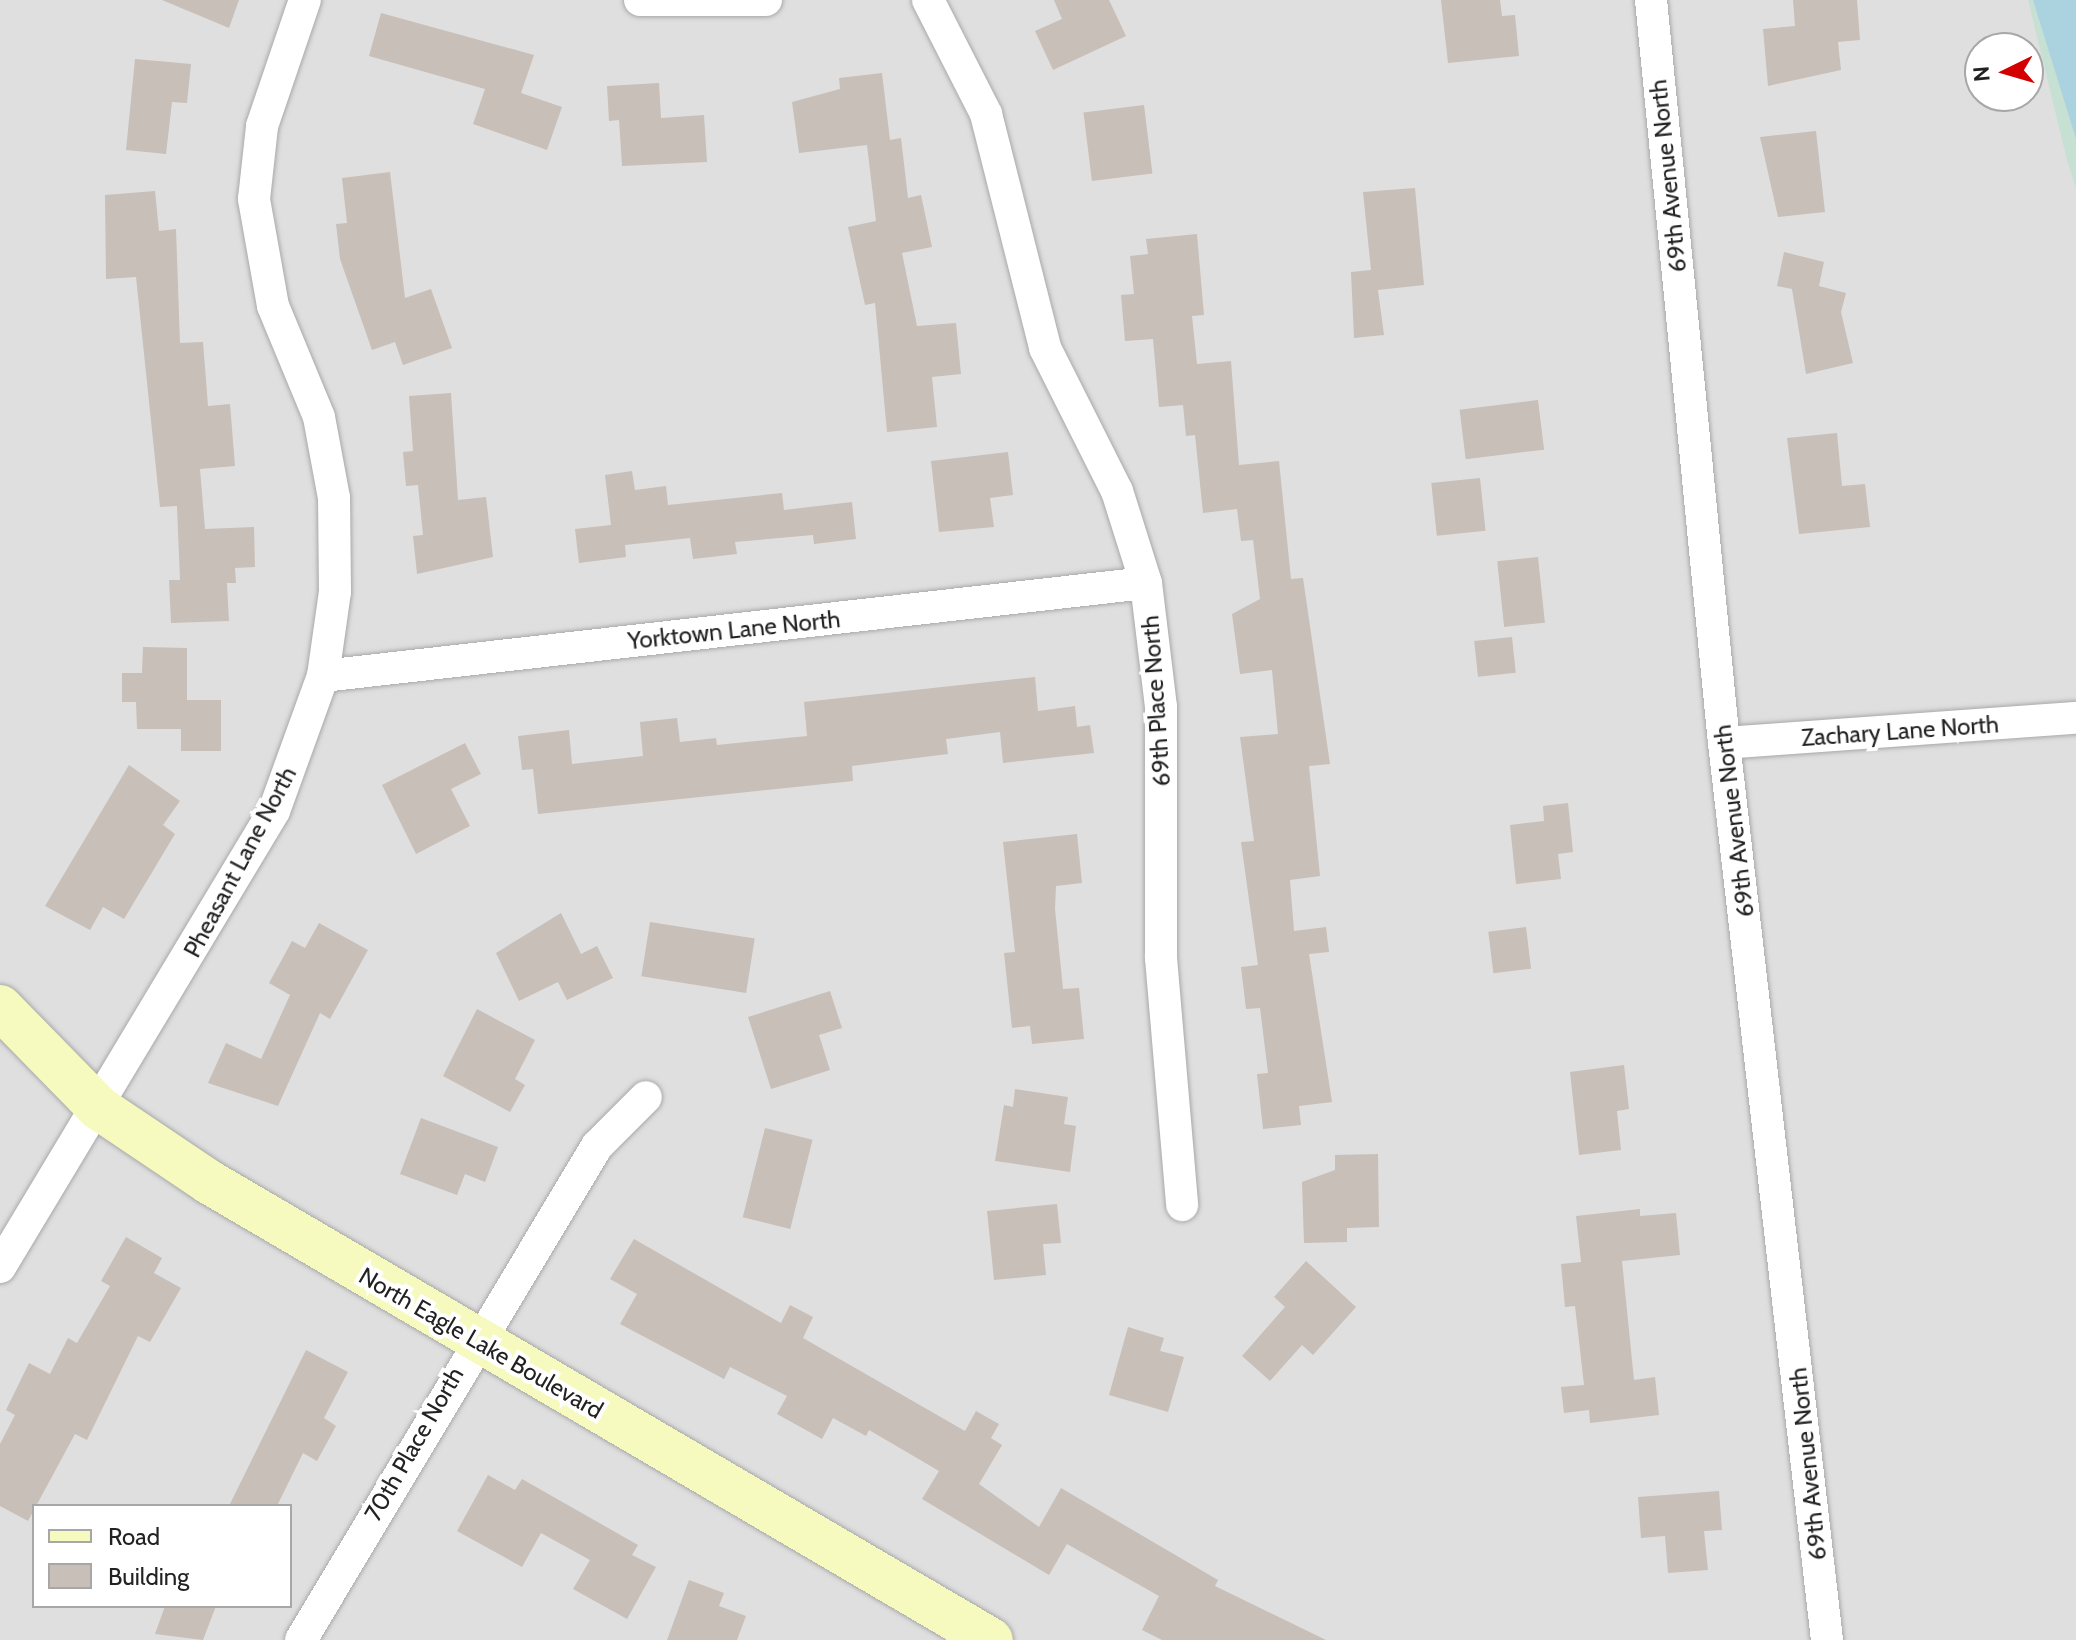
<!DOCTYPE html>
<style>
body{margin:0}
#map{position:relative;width:2076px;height:1640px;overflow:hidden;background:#f2efe9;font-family:Cabin,sans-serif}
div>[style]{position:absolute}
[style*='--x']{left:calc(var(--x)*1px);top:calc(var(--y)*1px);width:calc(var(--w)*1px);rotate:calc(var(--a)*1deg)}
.residential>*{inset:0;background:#e0dfdf}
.wetland>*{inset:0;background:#c6e0d4}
.water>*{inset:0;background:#aad3df}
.building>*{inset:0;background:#c7bfb8;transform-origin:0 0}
.roads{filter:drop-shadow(0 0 2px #a9a9a9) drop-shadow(0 0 2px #a9a9a9)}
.street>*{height:32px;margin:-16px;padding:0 16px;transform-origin:16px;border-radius:16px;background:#fff}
.secondary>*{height:44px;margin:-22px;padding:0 22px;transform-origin:22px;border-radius:22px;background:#f7fabf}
span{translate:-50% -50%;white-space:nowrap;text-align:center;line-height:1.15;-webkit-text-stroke:8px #fff;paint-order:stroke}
.street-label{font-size:24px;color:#222}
.legend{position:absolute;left:32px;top:1504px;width:260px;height:104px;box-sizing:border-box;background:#fff;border:2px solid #a7a7a7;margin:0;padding:10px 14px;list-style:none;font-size:24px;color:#222}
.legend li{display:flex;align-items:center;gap:16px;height:40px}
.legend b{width:40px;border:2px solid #a7a7a7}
.north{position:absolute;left:1964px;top:32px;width:80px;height:80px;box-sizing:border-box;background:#fff;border:2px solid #a7a7a7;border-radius:50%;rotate:265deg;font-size:22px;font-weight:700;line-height:32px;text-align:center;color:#222}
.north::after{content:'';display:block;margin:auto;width:28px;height:36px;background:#d40000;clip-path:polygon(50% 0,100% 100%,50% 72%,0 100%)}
</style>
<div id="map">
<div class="residential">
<div style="clip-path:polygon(evenodd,0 0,2033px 0,2076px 139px,2076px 1640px,0 1640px,0 0,1980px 48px,2028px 48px,2028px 96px,1980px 96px,1980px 48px,0 0,34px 1506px,290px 1506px,290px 1606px,34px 1606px,34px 1506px)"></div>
</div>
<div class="wetland">
<div style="clip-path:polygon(2028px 0,2076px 0,2076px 188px,2067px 160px)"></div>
</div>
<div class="water">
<div style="clip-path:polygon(2033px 0,2076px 0,2076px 139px)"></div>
</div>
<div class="building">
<div style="clip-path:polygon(162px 0,239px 0,229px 28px)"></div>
<div style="clip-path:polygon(1054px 0,1109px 0,1126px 36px,1053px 70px,1035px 31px,1062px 19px)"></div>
<div style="clip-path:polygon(1441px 0,1500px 0,1502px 16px,1515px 15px,1519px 56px,1448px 63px)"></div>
<div style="clip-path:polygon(1793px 0,1857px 0,1860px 40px,1838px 42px,1841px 70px,1768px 86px,1763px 29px,1795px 26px)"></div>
<div style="clip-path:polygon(381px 13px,534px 55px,521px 93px,562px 107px,547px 150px,473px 124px,485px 89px,369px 56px)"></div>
<div style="clip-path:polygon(135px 59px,191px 64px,187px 103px,172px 102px,166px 154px,126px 150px)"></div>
<div style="clip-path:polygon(882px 73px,890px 140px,901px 138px,908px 198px,921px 195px,932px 247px,902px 253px,917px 326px,956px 323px,961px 374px,932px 377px,937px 427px,887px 432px,875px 303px,865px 305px,848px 227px,876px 221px,867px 145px,799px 153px,792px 102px,840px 89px,839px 78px)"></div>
<div style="clip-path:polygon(659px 83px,661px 118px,704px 115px,707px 162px,622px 166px,619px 120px,609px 121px,607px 86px)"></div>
<div style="left:1144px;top:105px;width:69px;height:61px;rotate:83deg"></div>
<div style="clip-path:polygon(1816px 131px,1825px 212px,1778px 217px,1760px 137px)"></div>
<div style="clip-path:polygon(390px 172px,405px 298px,431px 289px,452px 348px,403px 365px,395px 342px,372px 350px,340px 259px,336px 224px,347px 223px,342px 178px)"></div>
<div style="clip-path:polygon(1415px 188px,1424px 285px,1378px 290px,1384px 335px,1354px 338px,1351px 272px,1371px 270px,1363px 192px)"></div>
<div style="clip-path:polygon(155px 191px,159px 231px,176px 229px,180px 343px,203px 342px,208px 406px,230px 404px,235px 466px,200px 469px,205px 529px,254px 527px,255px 567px,235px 568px,236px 583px,227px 583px,229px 621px,171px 623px,169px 580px,180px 580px,177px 506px,160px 507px,136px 277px,106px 279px,105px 195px)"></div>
<div style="clip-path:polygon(1197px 234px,1204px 315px,1192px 316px,1197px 364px,1231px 361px,1239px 465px,1279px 461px,1291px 579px,1303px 578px,1330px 764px,1309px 766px,1320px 876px,1290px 880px,1294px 931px,1326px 927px,1329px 952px,1309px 954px,1332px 1102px,1299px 1106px,1301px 1125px,1263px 1129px,1257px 1074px,1268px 1073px,1260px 1008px,1246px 1009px,1241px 967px,1258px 965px,1241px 842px,1254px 841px,1240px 737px,1278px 734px,1272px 670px,1240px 674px,1232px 614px,1260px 599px,1253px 540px,1241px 541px,1237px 509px,1203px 513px,1195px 435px,1186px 436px,1183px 405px,1159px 407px,1153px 339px,1125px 341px,1121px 295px,1134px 294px,1130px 256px,1148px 254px,1146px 239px)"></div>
<div style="clip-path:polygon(1784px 252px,1824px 262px,1819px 286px,1846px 293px,1841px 312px,1853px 363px,1806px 374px,1792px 289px,1777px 286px)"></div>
<div style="clip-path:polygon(451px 393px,458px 500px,486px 497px,493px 557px,417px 574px,413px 536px,423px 535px,418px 485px,406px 486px,403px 452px,413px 451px,409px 396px)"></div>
<div style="left:1538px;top:400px;width:50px;height:79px;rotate:83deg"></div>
<div style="clip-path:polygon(1837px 433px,1842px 486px,1865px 484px,1870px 527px,1799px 534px,1787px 438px)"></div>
<div style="clip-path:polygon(1008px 452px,1013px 495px,990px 498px,994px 527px,939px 532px,931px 461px)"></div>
<div style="clip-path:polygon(632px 471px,635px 490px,666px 486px,668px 505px,782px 493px,784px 510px,852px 502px,856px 539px,814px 544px,813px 535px,735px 542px,737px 554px,693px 559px,690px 538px,625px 545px,626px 557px,579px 563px,575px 529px,611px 525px,605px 475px)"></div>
<div style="left:1480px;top:478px;width:53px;height:49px;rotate:84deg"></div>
<div style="left:1538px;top:557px;width:66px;height:41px;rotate:84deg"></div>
<div style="left:1512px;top:637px;width:36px;height:38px;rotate:84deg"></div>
<div style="clip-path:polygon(143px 647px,187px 648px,187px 700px,221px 700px,221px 751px,181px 751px,181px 729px,137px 729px,136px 702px,122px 702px,122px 673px,142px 673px)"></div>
<div style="clip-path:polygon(1035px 677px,1038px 711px,1075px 706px,1077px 727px,1090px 725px,1094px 753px,1003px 763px,1000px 732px,946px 739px,948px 754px,852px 766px,853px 781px,538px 814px,533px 769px,522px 770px,518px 736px,569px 730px,572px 764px,643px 756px,640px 722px,677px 718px,680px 742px,716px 738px,717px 745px,807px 736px,804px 702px)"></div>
<div style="clip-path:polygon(465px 743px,481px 774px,451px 789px,470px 826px,416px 854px,382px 785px)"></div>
<div style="clip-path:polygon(129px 765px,180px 801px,163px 825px,175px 834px,124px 919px,103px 907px,90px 930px,45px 906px)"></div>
<div style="clip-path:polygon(1568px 803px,1573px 852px,1558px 854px,1561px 879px,1516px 884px,1510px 825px,1544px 821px,1543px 806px)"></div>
<div style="clip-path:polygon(1077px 834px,1082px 883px,1056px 886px,1055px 909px,1063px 989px,1079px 988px,1084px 1039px,1032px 1044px,1030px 1026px,1012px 1028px,1004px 953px,1015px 952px,1003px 842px)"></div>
<div style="clip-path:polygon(561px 913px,581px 954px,597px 946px,613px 978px,567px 1000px,558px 982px,519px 1001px,496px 953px)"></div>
<div style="left:650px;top:922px;width:106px;height:55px;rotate:9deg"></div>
<div style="clip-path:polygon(319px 923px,368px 950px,330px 1019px,320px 1013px,278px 1106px,208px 1083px,226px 1043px,261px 1059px,290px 995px,269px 983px,292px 941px,305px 948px)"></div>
<div style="left:1526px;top:927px;width:42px;height:38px;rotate:83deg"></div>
<div style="clip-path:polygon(830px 991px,842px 1028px,819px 1035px,830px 1070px,771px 1089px,748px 1017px)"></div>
<div style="clip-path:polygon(477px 1009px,535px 1040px,515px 1079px,525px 1085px,510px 1112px,443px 1076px)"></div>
<div style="clip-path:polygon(1624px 1065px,1629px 1109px,1617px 1111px,1621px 1150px,1579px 1155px,1570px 1072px)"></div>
<div style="clip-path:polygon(1015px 1089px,1068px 1097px,1064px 1124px,1076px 1126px,1070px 1172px,995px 1161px,1004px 1105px,1013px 1107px)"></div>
<div style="clip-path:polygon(421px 1118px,498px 1147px,485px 1182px,465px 1174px,457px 1195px,400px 1174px)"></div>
<div style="left:765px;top:1128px;width:49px;height:92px;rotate:14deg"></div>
<div style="clip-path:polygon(1378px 1154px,1379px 1227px,1347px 1228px,1347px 1242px,1304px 1243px,1302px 1182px,1335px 1170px,1335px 1155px)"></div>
<div style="clip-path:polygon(1057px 1204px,1061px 1243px,1043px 1244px,1046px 1275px,994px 1280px,987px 1211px)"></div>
<div style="clip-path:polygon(1640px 1209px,1640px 1216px,1676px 1213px,1680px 1255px,1622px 1261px,1634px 1380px,1655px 1377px,1659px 1415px,1590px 1423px,1589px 1410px,1564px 1413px,1561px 1387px,1584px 1385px,1575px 1306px,1565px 1307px,1561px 1264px,1581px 1262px,1576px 1216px)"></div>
<div style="clip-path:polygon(126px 1237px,162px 1258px,154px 1273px,181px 1288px,150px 1342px,138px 1336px,87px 1440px,75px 1434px,28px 1521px,0 1506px,0 1444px,15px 1415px,6px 1410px,29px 1363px,50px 1374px,68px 1338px,77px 1343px,110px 1286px,101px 1281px)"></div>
<div style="clip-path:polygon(634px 1239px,781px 1323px,790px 1305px,813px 1317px,803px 1338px,965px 1431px,976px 1411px,999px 1424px,991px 1438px,1002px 1445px,979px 1484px,1039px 1527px,1061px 1488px,1218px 1580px,1215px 1586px,1326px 1640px,1162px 1640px,1142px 1630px,1159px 1596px,1067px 1544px,1049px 1575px,922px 1499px,939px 1471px,869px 1430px,866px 1436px,833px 1418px,822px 1439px,777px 1414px,787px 1396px,730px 1367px,724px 1379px,620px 1324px,637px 1294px,610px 1279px)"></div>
<div style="clip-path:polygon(1306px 1261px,1356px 1307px,1313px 1355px,1302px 1345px,1270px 1381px,1242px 1356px,1285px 1307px,1274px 1297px)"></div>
<div style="clip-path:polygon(1128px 1327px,1164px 1338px,1160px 1351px,1184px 1357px,1168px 1412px,1109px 1395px)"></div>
<div style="clip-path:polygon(306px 1350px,348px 1372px,324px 1418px,336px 1426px,317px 1461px,303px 1453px,277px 1506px,229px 1506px)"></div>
<div style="clip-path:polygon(488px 1475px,515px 1490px,522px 1479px,638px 1545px,632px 1555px,656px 1567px,627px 1619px,573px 1589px,590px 1560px,541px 1533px,522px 1567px,457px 1531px)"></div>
<div style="clip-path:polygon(1719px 1491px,1722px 1530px,1704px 1531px,1708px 1570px,1668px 1573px,1665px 1536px,1641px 1538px,1638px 1497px)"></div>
<div style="clip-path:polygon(689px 1580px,724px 1593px,719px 1606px,746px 1616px,737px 1640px,667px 1640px)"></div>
<div style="clip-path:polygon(165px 1606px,216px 1606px,203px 1640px,155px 1634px)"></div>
</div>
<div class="roads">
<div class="street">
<div style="--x:640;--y:0;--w:126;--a:0"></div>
<div style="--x:928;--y:0;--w:128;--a:63"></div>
<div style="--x:986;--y:114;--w:241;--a:75.8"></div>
<div style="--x:1045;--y:348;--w:160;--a:63.3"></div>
<div style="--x:1117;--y:491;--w:96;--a:72.5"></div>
<div style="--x:1146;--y:583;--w:125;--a:83.1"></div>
<div style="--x:1161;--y:707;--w:251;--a:90"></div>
<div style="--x:1161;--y:958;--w:248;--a:85.1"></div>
<div style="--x:1651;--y:0;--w:747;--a:84.39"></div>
<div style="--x:1724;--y:743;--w:903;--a:83.45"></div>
<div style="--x:323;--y:676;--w:828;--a:-6.45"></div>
<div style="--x:1724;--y:743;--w:353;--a:-4.1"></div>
<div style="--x:0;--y:1267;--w:532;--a:-59"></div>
<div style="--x:274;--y:811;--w:144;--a:-70.1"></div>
<div style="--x:323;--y:676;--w:85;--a:-81.9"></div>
<div style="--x:335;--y:592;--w:94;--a:-90.6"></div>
<div style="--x:334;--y:498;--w:82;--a:-100.5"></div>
<div style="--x:319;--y:417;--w:120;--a:-112.5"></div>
<div style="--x:273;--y:306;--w:109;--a:-100.1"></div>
<div style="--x:254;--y:199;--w:73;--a:-83.7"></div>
<div style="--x:262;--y:126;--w:133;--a:-71.2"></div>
<div style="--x:301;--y:1640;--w:576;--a:-59.07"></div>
<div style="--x:597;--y:1146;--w:69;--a:-45"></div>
</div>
<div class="secondary">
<div style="--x:0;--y:1007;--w:141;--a:45.6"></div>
<div style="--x:99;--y:1108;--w:133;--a:33.9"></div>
<div style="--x:209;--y:1182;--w:906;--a:30.36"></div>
</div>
</div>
<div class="street-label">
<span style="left:1668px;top:176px;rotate:-96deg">69th Avenue North</span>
<span style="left:734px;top:630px;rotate:-6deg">Yorktown Lane North</span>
<span style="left:1156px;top:701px;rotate:-94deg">69th Place North</span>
<span style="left:1900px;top:731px;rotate:-4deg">Zachary Lane North</span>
<span style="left:1734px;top:821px;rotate:-97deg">69th Avenue North</span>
<span style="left:240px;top:862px;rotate:-62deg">Pheasant Lane North</span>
<span style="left:481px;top:1343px;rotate:30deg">North Eagle Lake Boulevard</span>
<span style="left:414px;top:1444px;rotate:-60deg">70th Place North</span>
<span style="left:1808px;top:1464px;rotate:-96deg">69th Avenue North</span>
</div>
<ul class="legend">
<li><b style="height:10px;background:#f7fabf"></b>Road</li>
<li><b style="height:22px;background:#c7bfb8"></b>Building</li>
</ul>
<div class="north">N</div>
</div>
